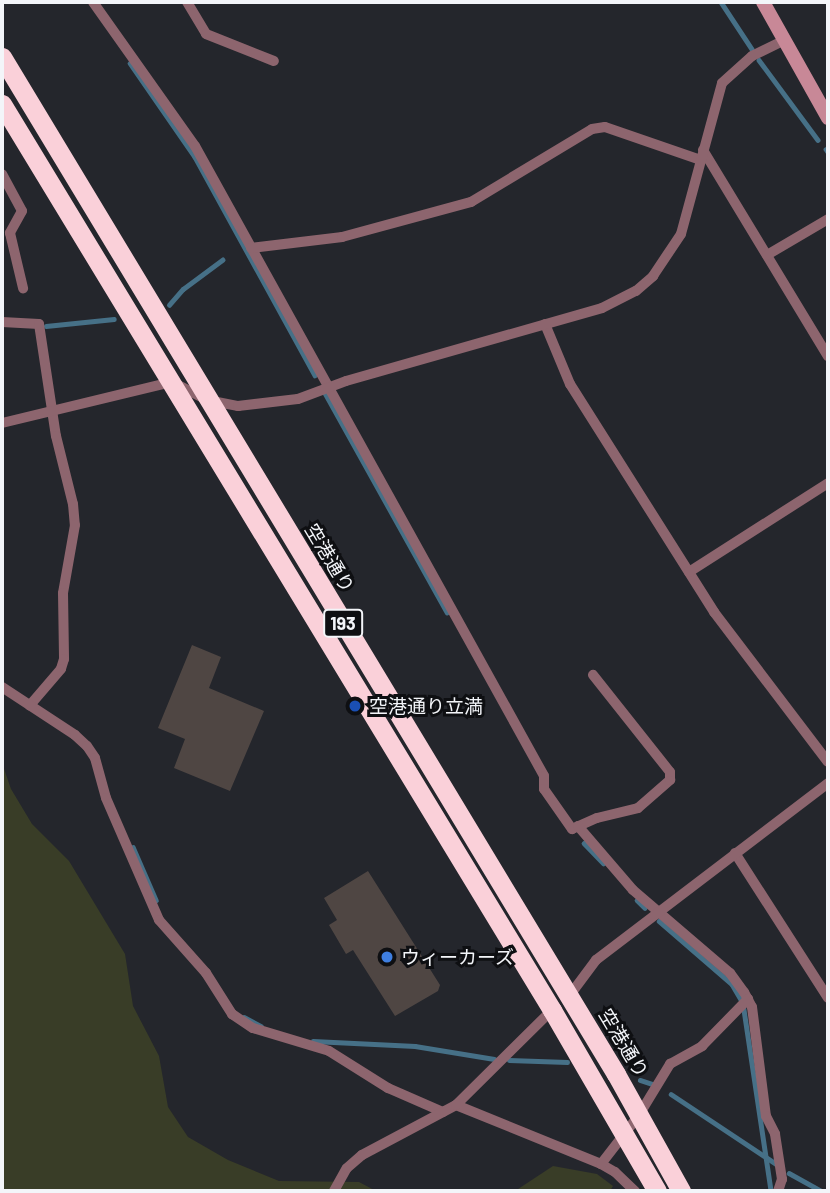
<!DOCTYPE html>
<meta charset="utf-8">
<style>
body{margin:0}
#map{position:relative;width:830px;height:1193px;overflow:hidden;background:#24262c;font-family:Barlow,"Noto Sans JP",sans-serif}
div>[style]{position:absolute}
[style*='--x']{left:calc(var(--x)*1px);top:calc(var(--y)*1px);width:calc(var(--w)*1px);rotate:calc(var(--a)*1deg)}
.green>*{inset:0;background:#393d27}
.stream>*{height:4.5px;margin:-2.25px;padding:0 2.25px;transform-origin:2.25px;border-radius:2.25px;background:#467087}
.building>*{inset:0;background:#4f4643}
.street>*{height:10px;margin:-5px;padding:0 5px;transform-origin:5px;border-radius:5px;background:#8d656e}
.secondary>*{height:14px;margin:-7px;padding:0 7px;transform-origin:7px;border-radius:7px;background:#c88897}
.highway>*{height:19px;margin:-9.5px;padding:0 9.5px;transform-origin:9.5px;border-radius:9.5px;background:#fad0d9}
.dots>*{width:19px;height:19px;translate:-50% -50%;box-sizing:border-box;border:4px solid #0e0f12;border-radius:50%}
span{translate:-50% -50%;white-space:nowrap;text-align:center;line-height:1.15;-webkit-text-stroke:6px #0e0f12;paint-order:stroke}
.shield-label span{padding:2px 5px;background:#0e0f12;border:2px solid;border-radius:5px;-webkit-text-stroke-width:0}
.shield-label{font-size:18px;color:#f3f5f9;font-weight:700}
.street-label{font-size:19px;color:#f3f5f9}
.poi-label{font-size:19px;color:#f3f5f9}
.left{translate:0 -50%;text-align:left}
.frame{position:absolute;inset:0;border:4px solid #f3f5f9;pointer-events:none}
</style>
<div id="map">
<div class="green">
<div style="clip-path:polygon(2px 763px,11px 789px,32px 824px,69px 861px,125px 954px,133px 1006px,159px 1056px,168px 1107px,188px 1137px,228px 1160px,279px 1181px,359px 1182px,376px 1191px,2px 1191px)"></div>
<div style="clip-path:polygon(553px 1166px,597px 1174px,613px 1186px,610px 1191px,515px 1191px)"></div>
</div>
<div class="stream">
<div style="--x:721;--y:2;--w:56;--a:56.6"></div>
<div style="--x:759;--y:60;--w:99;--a:53.6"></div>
<div style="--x:130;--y:63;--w:114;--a:55.3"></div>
<div style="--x:195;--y:157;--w:249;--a:61.2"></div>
<div style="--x:826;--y:149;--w:4;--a:56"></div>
<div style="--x:169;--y:305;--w:21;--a:-49"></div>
<div style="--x:183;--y:289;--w:49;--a:-36.6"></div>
<div style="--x:46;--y:326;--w:68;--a:-5.9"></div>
<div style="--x:325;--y:393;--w:251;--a:60.9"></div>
<div style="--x:584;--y:843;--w:28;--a:46"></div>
<div style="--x:133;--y:847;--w:58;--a:66.5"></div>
<div style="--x:637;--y:900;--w:11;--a:45"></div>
<div style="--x:659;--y:921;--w:96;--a:40.8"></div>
<div style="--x:732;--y:984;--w:22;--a:60"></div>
<div style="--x:743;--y:1003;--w:190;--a:81.5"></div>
<div style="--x:244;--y:1017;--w:19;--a:28"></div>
<div style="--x:313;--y:1041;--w:102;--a:2.8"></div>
<div style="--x:415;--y:1046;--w:80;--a:9.3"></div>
<div style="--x:509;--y:1060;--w:58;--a:2"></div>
<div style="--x:640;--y:1080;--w:13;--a:18"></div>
<div style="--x:671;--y:1094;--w:128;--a:33.6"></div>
<div style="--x:789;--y:1173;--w:38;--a:29"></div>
</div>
<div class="building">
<div style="clip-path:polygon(192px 645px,221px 657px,209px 688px,264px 711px,230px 791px,174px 768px,185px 739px,158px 728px)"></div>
<div style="clip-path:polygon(368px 871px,440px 985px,438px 991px,395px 1016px,353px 950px,346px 954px,329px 925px,337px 920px,324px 898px)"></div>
</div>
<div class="street">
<div style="--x:93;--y:2;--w:176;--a:54.7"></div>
<div style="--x:195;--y:146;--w:720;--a:61.01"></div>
<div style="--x:544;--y:776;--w:13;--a:90"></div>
<div style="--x:544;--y:789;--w:49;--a:55"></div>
<div style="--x:572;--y:829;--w:27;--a:-24"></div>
<div style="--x:597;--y:818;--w:42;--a:-13.7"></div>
<div style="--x:638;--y:808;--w:43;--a:-41.2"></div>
<div style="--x:670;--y:780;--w:8;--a:-90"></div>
<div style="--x:670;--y:772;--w:124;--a:-128.4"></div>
<div style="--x:187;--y:2;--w:37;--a:59"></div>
<div style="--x:206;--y:34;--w:73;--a:21.7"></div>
<div style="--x:703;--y:150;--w:241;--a:58.8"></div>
<div style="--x:2;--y:174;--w:42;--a:61.6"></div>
<div style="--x:22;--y:211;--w:25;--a:119"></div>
<div style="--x:10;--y:233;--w:57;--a:76.7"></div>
<div style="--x:251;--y:248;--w:92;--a:-6.9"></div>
<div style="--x:342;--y:237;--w:134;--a:-15.2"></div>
<div style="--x:471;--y:202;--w:141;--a:-31.1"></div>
<div style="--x:592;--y:129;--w:13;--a:-9"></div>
<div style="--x:605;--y:127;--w:102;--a:19"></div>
<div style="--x:767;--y:255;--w:71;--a:-30.5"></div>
<div style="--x:2;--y:322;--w:37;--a:3"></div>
<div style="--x:39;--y:324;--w:113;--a:81.4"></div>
<div style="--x:56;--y:436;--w:70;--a:76"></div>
<div style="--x:73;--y:504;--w:21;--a:85"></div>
<div style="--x:75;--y:525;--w:69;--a:100"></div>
<div style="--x:63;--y:593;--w:66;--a:89.1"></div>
<div style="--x:64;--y:659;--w:10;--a:107"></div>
<div style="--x:61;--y:669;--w:48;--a:130.7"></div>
<div style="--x:545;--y:324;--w:65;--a:67.4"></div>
<div style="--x:570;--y:384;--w:270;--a:57.7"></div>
<div style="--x:714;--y:612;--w:188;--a:52.8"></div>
<div style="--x:2;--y:423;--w:175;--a:-13.6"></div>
<div style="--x:172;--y:382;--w:39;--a:27"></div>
<div style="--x:207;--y:400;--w:32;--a:11"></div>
<div style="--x:238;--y:406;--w:60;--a:-6.7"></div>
<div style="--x:298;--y:399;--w:51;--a:-20.6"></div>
<div style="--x:346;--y:381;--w:266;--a:-15.9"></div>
<div style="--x:602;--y:308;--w:38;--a:-27"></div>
<div style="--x:636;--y:291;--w:23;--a:-41"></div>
<div style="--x:653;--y:276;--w:50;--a:-56.3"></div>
<div style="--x:681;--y:234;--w:156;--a:-74.8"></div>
<div style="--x:722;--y:83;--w:40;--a:-42"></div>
<div style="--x:752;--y:56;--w:37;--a:-26"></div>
<div style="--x:689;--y:572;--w:165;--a:-32.6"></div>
<div style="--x:2;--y:687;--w:87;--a:33.3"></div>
<div style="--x:75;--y:735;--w:16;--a:43"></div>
<div style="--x:87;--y:746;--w:14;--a:56"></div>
<div style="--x:95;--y:758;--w:41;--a:74.6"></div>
<div style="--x:106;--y:798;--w:133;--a:66.5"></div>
<div style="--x:159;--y:920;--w:71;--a:48.4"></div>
<div style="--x:206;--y:973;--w:49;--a:57.6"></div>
<div style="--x:232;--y:1014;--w:25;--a:34"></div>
<div style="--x:253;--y:1028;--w:79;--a:16.8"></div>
<div style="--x:329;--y:1051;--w:70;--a:32.1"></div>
<div style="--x:388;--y:1088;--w:60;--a:23.6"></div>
<div style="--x:578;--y:826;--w:84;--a:49.3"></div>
<div style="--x:633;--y:890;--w:128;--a:40.6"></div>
<div style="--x:730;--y:973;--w:24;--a:54"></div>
<div style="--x:744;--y:992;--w:17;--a:62"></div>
<div style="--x:752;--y:1007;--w:110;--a:82.7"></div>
<div style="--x:766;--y:1116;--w:20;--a:63"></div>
<div style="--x:775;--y:1134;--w:46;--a:81.2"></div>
<div style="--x:782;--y:1179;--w:13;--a:108"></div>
<div style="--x:735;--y:853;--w:172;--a:57.3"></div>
<div style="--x:567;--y:999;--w:49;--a:-53.4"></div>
<div style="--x:596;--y:960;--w:292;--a:-37.3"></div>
<div style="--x:456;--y:1105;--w:157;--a:22.1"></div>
<div style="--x:601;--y:1164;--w:16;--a:30"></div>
<div style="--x:615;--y:1172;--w:28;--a:44"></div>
<div style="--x:601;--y:1164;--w:62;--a:-52.2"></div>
<div style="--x:639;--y:1115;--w:60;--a:-58.7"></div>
<div style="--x:670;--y:1064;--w:37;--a:-29"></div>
<div style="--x:702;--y:1046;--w:66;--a:-45.6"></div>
<div style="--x:334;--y:1191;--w:26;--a:-61"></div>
<div style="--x:347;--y:1168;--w:20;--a:-41"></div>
<div style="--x:362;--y:1155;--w:106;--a:-28"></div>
<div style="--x:456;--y:1105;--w:138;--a:-44.7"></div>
</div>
<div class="secondary">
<div style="--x:763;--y:2;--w:133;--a:60.7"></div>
</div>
<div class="highway">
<div style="--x:2;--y:57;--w:1188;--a:58.88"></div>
<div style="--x:616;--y:1074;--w:134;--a:60.9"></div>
<div style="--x:2;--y:104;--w:1060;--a:58.74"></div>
<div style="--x:552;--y:1010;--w:209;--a:59.9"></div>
</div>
<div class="dots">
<div style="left:355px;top:706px;background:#1a4fb4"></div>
<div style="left:387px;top:957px;background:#3f7fe0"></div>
</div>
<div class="shield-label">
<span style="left:343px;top:623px">193</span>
</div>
<div class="street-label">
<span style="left:330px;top:558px;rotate:59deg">空港通り</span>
<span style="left:624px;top:1043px;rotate:59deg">空港通り</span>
</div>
<div class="poi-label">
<span class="left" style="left:369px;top:706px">空港通り立満</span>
<span class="left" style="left:401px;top:957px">ウィーカーズ</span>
</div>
<div class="frame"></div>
</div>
